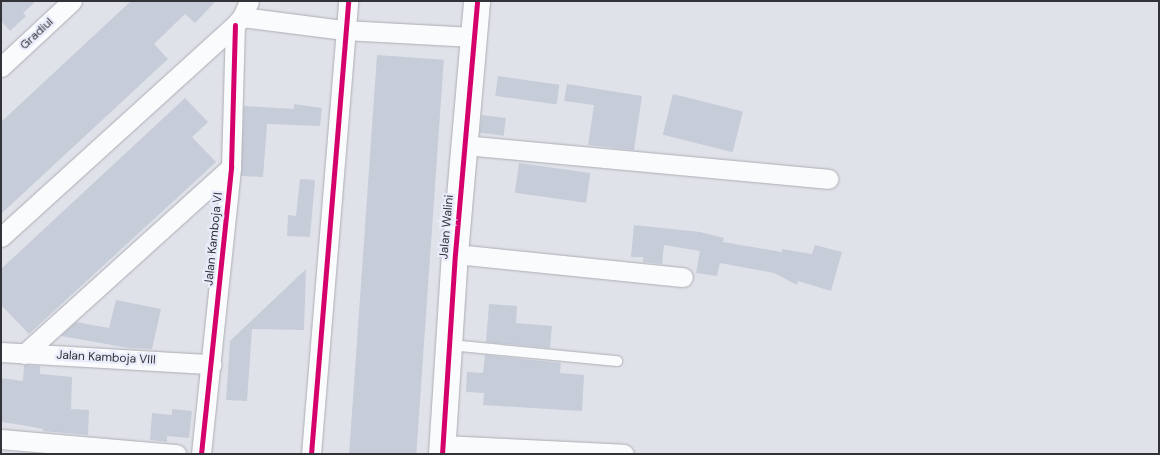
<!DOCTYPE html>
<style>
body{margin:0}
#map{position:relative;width:1160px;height:455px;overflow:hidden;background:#e0e2ea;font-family:"DM Sans",sans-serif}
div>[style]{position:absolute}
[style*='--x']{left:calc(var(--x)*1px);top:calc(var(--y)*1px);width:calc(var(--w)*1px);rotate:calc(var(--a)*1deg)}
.building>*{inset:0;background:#c7ccd9;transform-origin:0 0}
.roads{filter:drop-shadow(0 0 1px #acadb3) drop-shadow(0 0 1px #acadb3)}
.lane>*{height:10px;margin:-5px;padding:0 5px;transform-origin:5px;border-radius:5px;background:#fafbfc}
.street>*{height:19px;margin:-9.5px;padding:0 9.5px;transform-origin:9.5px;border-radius:9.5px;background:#fafbfc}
.secondary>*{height:26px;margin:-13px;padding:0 13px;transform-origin:13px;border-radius:13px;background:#fafbfc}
.cycleway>*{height:5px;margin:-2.5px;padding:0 2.5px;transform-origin:2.5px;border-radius:2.5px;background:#d6006c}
span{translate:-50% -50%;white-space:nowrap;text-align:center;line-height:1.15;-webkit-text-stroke:4.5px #e9ecfb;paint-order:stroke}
.street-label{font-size:12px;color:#323339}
.frame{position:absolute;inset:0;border:2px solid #323339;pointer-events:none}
</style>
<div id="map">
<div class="building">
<div style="clip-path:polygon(1px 1px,36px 1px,23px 13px,26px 16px,10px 31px,1px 21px)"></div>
<div style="clip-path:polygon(131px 1px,216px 1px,195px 23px,185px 14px,154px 44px,168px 59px,1px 214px,1px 122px)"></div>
<div style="left:377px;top:55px;width:67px;height:400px;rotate:4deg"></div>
<div style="left:498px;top:76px;width:62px;height:20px;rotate:8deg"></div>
<div style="clip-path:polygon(567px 84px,642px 96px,634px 150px,588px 145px,594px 105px,564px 101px)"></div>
<div style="left:673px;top:94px;width:72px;height:42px;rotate:14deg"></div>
<div style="clip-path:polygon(185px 98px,208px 122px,192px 137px,216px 162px,29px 334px,1px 305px,1px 269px)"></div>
<div style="clip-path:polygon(294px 104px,322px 108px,320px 126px,267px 124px,263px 177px,241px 176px,244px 106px,294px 109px)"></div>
<div style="left:482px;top:115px;width:24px;height:18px;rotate:7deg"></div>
<div style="left:519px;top:163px;width:72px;height:30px;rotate:8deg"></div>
<div style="clip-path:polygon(300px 179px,315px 180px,310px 237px,287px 236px,288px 215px,296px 216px)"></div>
<div style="clip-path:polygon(634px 225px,700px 232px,724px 238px,723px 242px,782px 252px,782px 249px,812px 254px,815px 245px,842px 252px,831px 291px,798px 281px,797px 285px,774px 273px,720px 263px,717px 276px,696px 273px,700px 251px,664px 245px,662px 264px,643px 262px,643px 257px,631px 257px)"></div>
<div style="clip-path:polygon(306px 269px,304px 330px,252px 329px,247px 401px,226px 400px,230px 341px)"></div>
<div style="clip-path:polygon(116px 300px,161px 309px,152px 349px,129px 348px,61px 336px,76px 322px,109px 328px)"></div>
<div style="clip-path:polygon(489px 304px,517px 306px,516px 323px,552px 326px,550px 348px,486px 342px)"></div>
<div style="clip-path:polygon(485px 355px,561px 363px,560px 373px,584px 375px,582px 411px,483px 405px,484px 393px,466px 392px,467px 372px,483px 373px)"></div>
<div style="clip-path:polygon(24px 365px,40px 366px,40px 374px,72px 377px,71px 409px,89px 410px,88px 435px,43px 431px,43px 429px,28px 426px,2px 422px,1px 378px,23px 381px)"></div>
<div style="clip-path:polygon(172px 409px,192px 411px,189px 438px,167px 436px,167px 442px,150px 440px,152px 413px,172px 415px)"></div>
</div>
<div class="roads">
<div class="lane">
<div style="--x:450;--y:345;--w:168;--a:5.5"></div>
</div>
<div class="street">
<div style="--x:242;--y:17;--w:103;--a:7.3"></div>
<div style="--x:344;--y:30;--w:129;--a:3.1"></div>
<div style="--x:1;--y:67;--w:97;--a:-42.9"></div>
<div style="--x:464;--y:145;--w:366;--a:5.3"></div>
<div style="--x:1;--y:237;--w:316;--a:-42.2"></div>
<div style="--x:235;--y:25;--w:11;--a:-49"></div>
<div style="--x:242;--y:17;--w:17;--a:-66"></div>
<div style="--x:455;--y:254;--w:229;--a:5.8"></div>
<div style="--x:1;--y:352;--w:211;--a:3.3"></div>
<div style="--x:24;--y:354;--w:279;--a:-42.1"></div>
<div style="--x:1;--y:439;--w:176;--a:4.9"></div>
<div style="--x:442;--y:445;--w:182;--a:2.8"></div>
<div style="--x:201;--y:454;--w:289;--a:-84"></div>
<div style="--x:231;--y:167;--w:142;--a:-88.4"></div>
<div style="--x:311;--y:454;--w:455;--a:-85.3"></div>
</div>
<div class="secondary">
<div style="--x:442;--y:454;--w:200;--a:-86.3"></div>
<div style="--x:455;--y:254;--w:254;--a:-85"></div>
</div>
</div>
<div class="cycleway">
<div style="--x:201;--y:454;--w:289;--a:-84"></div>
<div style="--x:231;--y:167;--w:142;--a:-88.4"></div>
<div style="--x:311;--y:454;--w:455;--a:-85.3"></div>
<div style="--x:442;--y:454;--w:200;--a:-86.3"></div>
<div style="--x:455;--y:254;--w:254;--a:-85"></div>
</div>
<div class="street-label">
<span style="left:37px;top:34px;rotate:-43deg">Gradiul</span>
<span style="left:447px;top:227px;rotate:-85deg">Jalan Walini</span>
<span style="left:214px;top:239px;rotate:-84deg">Jalan Kamboja VI</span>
<span style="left:106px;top:358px;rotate:3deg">Jalan Kamboja VIII</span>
</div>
<div class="frame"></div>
</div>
